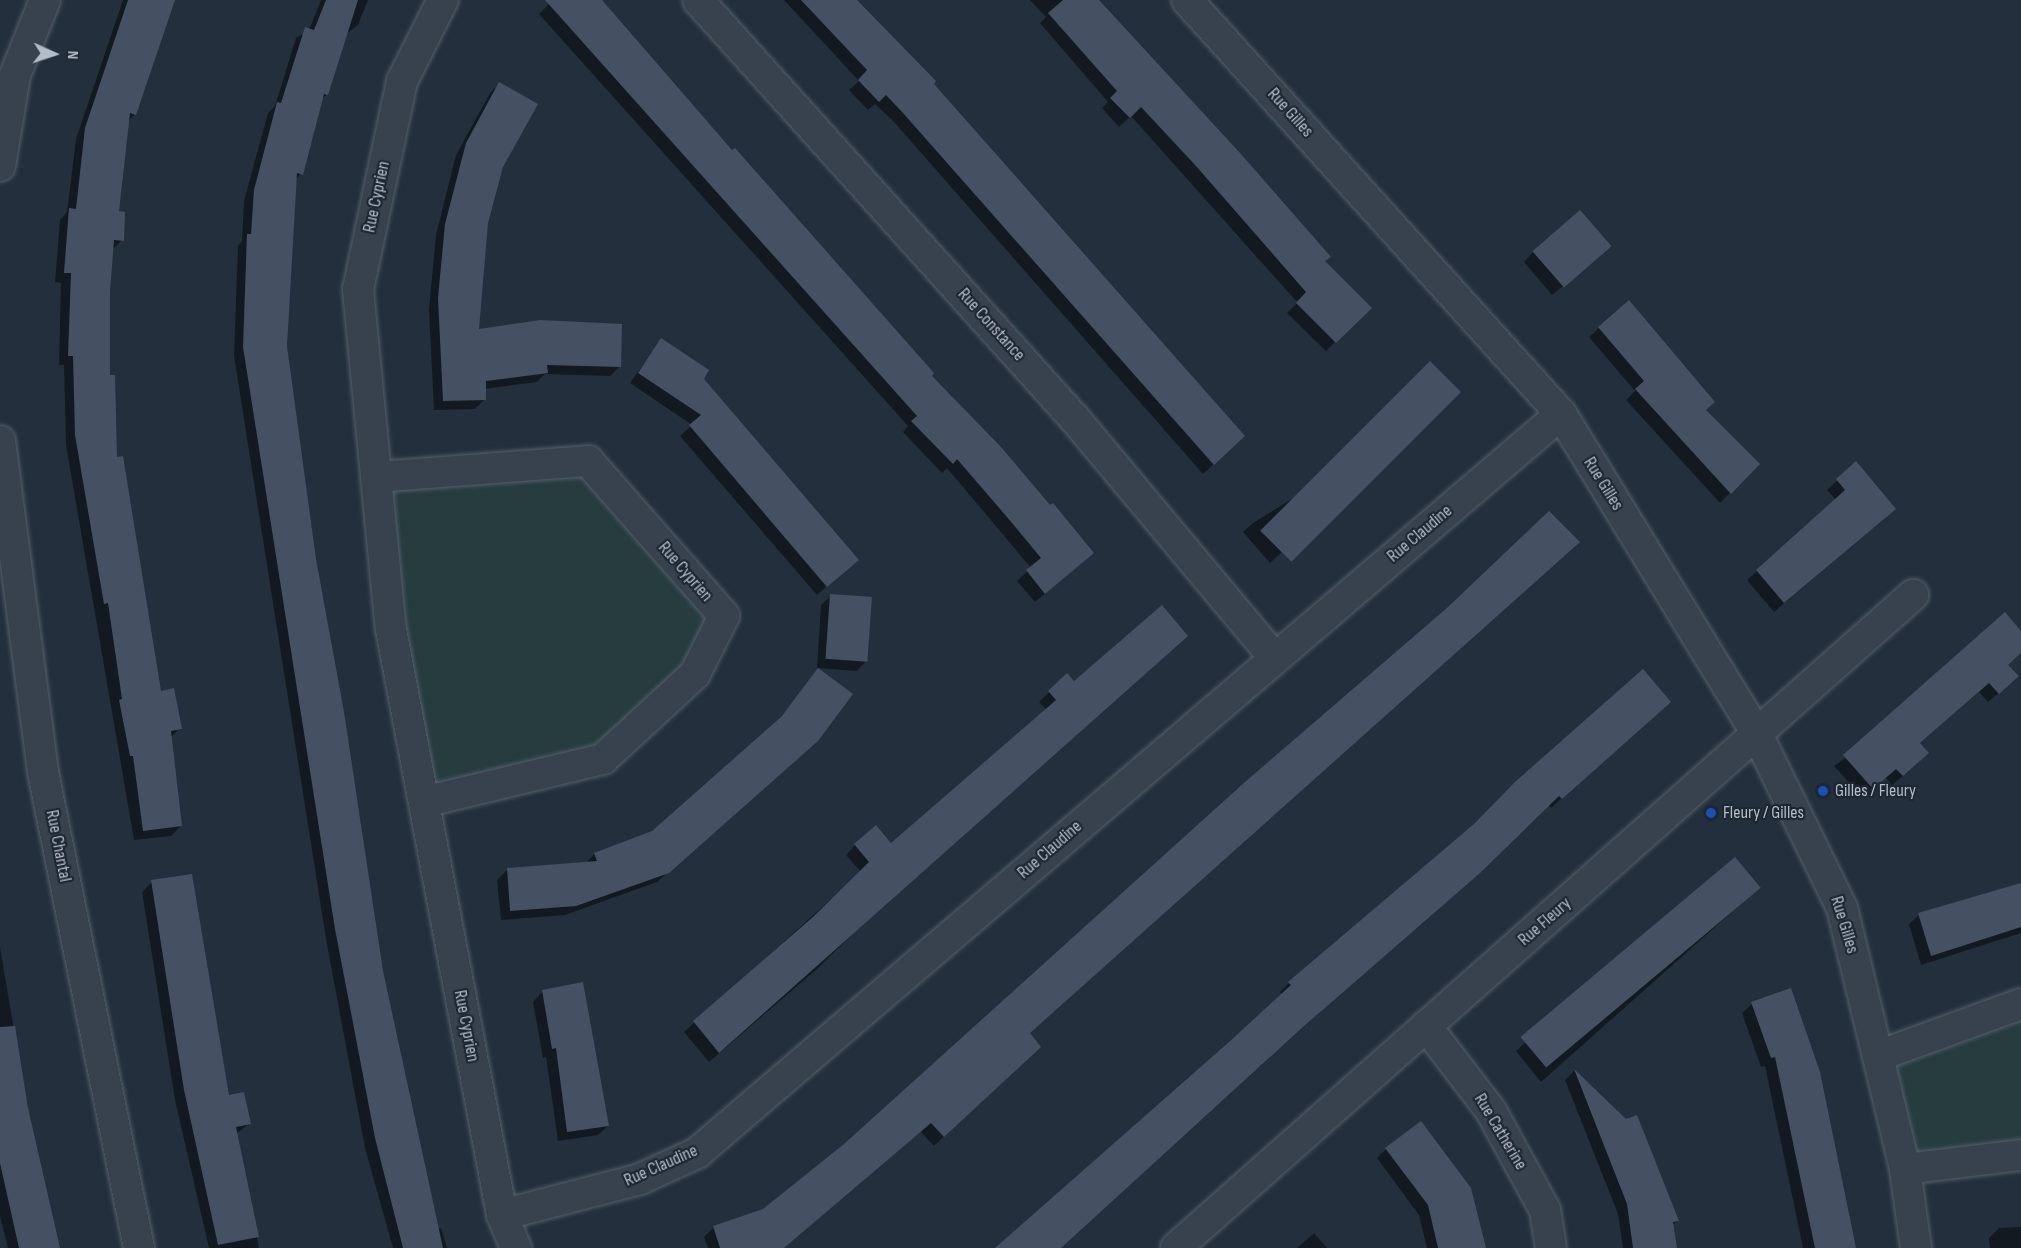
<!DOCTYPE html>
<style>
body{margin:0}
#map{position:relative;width:2021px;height:1248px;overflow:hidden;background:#242f3e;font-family:"Sofia Sans Condensed",sans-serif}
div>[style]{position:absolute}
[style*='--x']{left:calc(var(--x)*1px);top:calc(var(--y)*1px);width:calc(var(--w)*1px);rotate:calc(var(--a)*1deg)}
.green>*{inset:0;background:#263c3f}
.shadow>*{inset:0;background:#0007}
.building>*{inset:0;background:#455162;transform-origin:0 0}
.roads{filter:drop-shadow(0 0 2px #565f6c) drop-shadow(0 0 2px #565f6c)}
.street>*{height:30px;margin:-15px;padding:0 15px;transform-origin:15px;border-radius:15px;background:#38414e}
.dots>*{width:16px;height:16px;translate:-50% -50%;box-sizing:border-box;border:3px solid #1d2633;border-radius:50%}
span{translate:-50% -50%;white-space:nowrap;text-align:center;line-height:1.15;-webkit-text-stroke:4.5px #1d2633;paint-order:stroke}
.street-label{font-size:18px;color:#b4bcc9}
.poi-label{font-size:18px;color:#b4bcc9}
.left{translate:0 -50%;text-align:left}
.north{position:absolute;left:24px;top:24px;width:60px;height:60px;-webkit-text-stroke:4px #1d2633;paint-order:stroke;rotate:93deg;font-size:16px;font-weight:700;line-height:24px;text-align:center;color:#b4bcc9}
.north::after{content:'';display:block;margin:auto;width:21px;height:27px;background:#b4bcc9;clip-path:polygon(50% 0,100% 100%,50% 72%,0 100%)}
</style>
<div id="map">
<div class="green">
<div style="clip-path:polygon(588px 461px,724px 616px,695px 674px,603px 759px,424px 802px,376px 477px)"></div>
<div style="clip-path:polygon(2021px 1004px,2021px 1155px,1905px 1169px,1878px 1056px)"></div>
</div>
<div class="shadow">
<div style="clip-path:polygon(123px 0,175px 0,134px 115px,127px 122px,117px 213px,122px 240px,112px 250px,109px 291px,108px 377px,116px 459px,160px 693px,180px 728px,170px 738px,181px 826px,171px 836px,134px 840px,66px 445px,64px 365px,59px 365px,61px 283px,55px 282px,60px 220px,67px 212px,76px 139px)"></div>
<div style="clip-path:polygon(321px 0,368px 0,358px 25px,346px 34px,327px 94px,320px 101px,301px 174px,295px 180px,285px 346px,314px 559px,382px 972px,438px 1229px,441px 1228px,447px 1248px,393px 1248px,365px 1148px,326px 939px,234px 356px,238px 246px,242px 241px,244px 201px,268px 113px,275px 106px,296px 38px,309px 30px)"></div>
<div style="clip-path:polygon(553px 0,600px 0,930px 376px,1082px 563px,1035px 602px,1017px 581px,1031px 568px,947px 468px,942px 473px,903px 432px,908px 426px,539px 14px)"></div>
<div style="clip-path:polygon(784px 0,856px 0,932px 84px,1233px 446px,1203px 474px,894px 122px,875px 104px,868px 110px,849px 90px,859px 81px)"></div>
<div style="clip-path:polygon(1030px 0,1097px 0,1324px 262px,1370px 308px,1326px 351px,1287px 313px,1302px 298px,1296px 301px,1131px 116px,1119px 127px,1102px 108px,1108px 102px,1040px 23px,1046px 17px)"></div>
<div style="clip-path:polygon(499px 84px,501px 167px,487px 223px,477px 330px,620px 366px,610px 376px,545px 374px,537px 382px,484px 389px,485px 399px,475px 409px,434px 410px,429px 309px,436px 235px,456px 155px,490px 93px)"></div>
<div style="clip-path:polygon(1533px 252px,1599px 256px,1552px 295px,1524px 262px)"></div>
<div style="clip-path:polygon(1599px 328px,1704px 411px,1758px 464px,1720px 503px,1626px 400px,1635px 391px,1589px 337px)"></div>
<div style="clip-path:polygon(661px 340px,702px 379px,857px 560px,817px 595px,680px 436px,692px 425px,630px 383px)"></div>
<div style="clip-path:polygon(1449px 402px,1270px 563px,1243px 532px,1253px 523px)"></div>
<div style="clip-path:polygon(1855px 464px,1884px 519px,1774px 612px,1747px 580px,1836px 500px,1827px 490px)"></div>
<div style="clip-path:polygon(831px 596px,866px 661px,857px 671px,817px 668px,821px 605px)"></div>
<div style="clip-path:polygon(2021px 633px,2021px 653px,2007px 665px,2007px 686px,1988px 702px,1979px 692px,1919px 744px,1918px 763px,1892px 785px,1885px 777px,1862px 797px,1834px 766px)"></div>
<div style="clip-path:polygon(819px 670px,806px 751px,657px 882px,565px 915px,501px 920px,497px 880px,507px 870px,585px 864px,594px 854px,653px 832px,774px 725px)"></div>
<div style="clip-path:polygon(1067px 675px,1074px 683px,871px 916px,817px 969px,709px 1062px,684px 1032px,861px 872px,846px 855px,855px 845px,891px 845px,1047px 710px,1039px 702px)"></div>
<div style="clip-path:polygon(1659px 711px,1551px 808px,1548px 805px,1060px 1248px,996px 1248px,1230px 1043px,1282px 995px,1280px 992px,1289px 983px)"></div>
<div style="clip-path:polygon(152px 882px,228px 1097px,250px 1123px,236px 1134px,259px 1248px,209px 1248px,175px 1100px,142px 892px)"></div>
<div style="clip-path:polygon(2021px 884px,2021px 933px,1921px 965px,1909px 924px,1919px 915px)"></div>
<div style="clip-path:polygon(1749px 897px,1541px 1082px,1516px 1051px,1526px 1042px)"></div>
<div style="clip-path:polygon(0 947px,27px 1108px,59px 1248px,8px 1248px,0 1216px)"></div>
<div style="clip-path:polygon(582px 984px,608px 1126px,598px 1135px,558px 1141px,546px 1057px,543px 1058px,533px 1002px,542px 992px)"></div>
<div style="clip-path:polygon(1790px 990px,1854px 1248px,1803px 1248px,1765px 1066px,1761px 1067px,1742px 1013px,1752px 1004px)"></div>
<div style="clip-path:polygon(1029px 1056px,934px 1146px,920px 1131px,784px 1248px,708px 1248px,704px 1237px,714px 1227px,763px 1211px)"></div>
<div style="clip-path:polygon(1574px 1071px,1625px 1121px,1677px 1221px,1672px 1226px,1675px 1248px,1623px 1248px,1618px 1214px,1565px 1080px)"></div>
<div style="clip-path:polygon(1386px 1149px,1484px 1248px,1427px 1248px,1419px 1215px,1377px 1158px)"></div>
<div style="clip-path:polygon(2021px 1227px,2021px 1248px,1990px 1248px,1989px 1238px,1999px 1228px)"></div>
<div style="clip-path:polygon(1314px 1233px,1327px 1248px,1297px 1248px)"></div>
</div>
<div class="building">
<div style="clip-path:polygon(128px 0,175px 0,136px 115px,130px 113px,119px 211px,125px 212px,124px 241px,114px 240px,110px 291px,110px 375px,115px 375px,117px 457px,123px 456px,161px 691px,174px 688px,182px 729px,171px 731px,182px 826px,143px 831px,133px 756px,130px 756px,119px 700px,122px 699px,108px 603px,104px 604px,75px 435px,73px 356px,68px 356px,71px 273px,64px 273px,69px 208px,76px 209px,85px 128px)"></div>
<div style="clip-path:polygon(326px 0,358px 0,328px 95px,324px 94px,303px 175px,297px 173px,287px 346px,316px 559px,344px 712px,383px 971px,443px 1248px,403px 1248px,375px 1138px,335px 929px,243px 347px,247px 234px,251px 234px,254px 190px,277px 102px,281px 103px,305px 27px,314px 30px)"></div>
<div style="clip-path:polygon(545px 0,602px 0,732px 150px,735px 148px,934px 373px,932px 376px,1001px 447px,1050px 505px,1053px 503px,1094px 553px,1045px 594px,1026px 570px,1041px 558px,1007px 517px,957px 459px,953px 464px,911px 421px,917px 416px)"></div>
<div style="clip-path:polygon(801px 0,857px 0,936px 81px,934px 84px,1245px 436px,1214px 465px,903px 113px,886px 95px,879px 102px,858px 80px,867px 70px)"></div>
<div style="clip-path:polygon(1063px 0,1099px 0,1240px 153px,1331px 257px,1325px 261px,1372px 308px,1336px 343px,1296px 303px,1306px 292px,1196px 166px,1141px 107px,1130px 118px,1110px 98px,1117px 91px,1048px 13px)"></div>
<div style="clip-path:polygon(499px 82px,538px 104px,503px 167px,488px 223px,479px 329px,540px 320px,622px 324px,621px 367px,547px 365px,548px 373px,486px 381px,486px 400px,443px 401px,438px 298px,445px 224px,466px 143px)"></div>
<div style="left:1580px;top:210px;width:48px;height:63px;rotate:49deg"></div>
<div style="clip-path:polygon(1629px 300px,1715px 402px,1706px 410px,1760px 464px,1731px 494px,1635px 389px,1644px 381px,1598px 327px)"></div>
<div style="clip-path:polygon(661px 338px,709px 370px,704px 379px,859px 560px,827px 587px,689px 425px,701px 415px,638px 373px)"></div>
<div style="left:1430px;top:361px;width:44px;height:240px;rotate:45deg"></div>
<div style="clip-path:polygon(1856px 461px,1896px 509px,1784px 603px,1756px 570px,1845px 490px,1836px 479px)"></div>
<div style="clip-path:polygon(1549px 511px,1580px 542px,1030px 1033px,1041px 1047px,944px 1137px,931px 1123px,784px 1248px,720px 1248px,713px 1226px,763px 1209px,844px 1144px,1245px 782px,1448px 607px)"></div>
<div style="left:830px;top:594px;width:42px;height:65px;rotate:4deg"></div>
<div style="clip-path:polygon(1162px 605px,1188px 636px,719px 1053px,693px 1021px,813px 917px,869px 862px,854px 844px,876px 825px,891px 843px,1056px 700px,1048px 691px,1067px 673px,1074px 681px)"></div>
<div style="clip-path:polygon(2005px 612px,2021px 631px,2021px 653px,2008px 665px,2019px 676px,1999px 694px,1989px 683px,1920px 743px,1929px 753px,1903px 776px,1896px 769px,1873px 789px,1843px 755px)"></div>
<div style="clip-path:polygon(818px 668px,853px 694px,818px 741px,669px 873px,576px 906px,510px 911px,507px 868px,597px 861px,594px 853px,652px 831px,781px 717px)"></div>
<div style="clip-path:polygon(1643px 669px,1671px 702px,1562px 799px,1559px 796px,1480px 873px,1303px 1027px,1061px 1248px,995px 1248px,1229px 1042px,1291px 985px,1288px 982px,1474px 824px,1516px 781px)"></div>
<div style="left:1735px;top:857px;width:40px;height:280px;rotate:50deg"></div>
<div style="clip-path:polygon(192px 874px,229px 1095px,244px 1092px,251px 1124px,236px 1127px,259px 1237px,218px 1245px,184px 1090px,151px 880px)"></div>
<div style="clip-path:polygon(2021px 883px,2021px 927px,1931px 956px,1918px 913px)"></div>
<div style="clip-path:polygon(583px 982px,609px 1126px,567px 1132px,556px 1048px,552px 1049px,542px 990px)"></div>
<div style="clip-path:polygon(1791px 988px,1820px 1072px,1856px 1248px,1815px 1248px,1775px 1057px,1771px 1058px,1751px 1002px)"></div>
<div style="clip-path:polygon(15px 1026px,28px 1108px,60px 1248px,19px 1248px,0 1163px,0 1027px)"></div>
<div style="clip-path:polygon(1574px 1069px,1626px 1119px,1637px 1115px,1679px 1221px,1673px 1222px,1677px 1248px,1633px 1248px,1627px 1204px)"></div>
<div style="clip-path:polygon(1421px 1121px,1471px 1188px,1486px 1248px,1438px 1248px,1428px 1205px,1385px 1148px)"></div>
</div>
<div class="roads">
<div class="street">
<div style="--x:443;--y:0;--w:91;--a:116.8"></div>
<div style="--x:402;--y:81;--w:213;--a:101.9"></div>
<div style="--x:358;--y:289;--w:342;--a:84.5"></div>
<div style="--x:391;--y:629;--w:596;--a:79.27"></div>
<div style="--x:502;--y:1215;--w:36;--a:67"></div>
<div style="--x:698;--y:0;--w:562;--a:48.03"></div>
<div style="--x:1074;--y:418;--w:313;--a:50.1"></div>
<div style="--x:1187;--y:0;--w:558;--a:47.91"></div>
<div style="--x:1561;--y:414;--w:377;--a:58.5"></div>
<div style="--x:1758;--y:736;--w:191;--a:64"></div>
<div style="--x:1842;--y:908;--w:268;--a:76.4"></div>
<div style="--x:1905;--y:1169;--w:80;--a:82.1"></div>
<div style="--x:0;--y:166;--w:92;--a:-80.6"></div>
<div style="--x:15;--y:75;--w:81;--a:-68.2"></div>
<div style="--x:0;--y:441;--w:334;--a:82.6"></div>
<div style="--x:43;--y:772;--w:486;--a:78.6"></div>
<div style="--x:376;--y:477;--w:213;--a:-4.3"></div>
<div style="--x:588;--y:461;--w:206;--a:48.7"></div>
<div style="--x:724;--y:616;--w:65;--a:116.6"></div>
<div style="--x:695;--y:674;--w:125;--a:137.3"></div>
<div style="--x:603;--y:759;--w:184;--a:166.5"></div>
<div style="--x:1426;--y:1026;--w:107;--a:52.6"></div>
<div style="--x:1491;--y:1111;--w:113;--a:61.4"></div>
<div style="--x:1545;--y:1210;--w:38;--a:81"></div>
<div style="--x:1878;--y:1056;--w:152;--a:-20"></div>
<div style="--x:1905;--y:1169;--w:117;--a:-6.9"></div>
<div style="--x:502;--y:1215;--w:143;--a:-14.6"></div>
<div style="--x:640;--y:1179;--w:63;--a:-24.5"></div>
<div style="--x:697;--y:1153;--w:1137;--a:-40.54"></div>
<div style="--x:1176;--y:1248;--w:985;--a:-41.54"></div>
</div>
</div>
<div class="dots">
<div style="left:1823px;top:791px;background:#1a4fb4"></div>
<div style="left:1711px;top:813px;background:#1a4fb4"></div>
</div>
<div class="street-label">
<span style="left:1290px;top:113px;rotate:48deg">Rue Gilles</span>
<span style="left:377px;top:197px;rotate:-78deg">Rue Cyprien</span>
<span style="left:991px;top:325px;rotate:48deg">Rue Constance</span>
<span style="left:1603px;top:484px;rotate:58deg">Rue Gilles</span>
<span style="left:1420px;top:534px;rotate:-40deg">Rue Claudine</span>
<span style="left:685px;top:572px;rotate:49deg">Rue Cyprien</span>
<span style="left:58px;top:846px;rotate:79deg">Rue Chantal</span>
<span style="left:1050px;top:850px;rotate:-41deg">Rue Claudine</span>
<span style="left:1545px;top:922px;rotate:-41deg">Rue Fleury</span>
<span style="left:1844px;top:925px;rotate:73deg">Rue Gilles</span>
<span style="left:466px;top:1026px;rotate:79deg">Rue Cyprien</span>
<span style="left:1500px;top:1132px;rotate:59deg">Rue Catherine</span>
<span style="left:661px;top:1166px;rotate:-24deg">Rue Claudine</span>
</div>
<div class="poi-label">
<span class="left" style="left:1835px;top:791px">Gilles / Fleury</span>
<span class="left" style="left:1723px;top:813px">Fleury / Gilles</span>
</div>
<div class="north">N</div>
</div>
